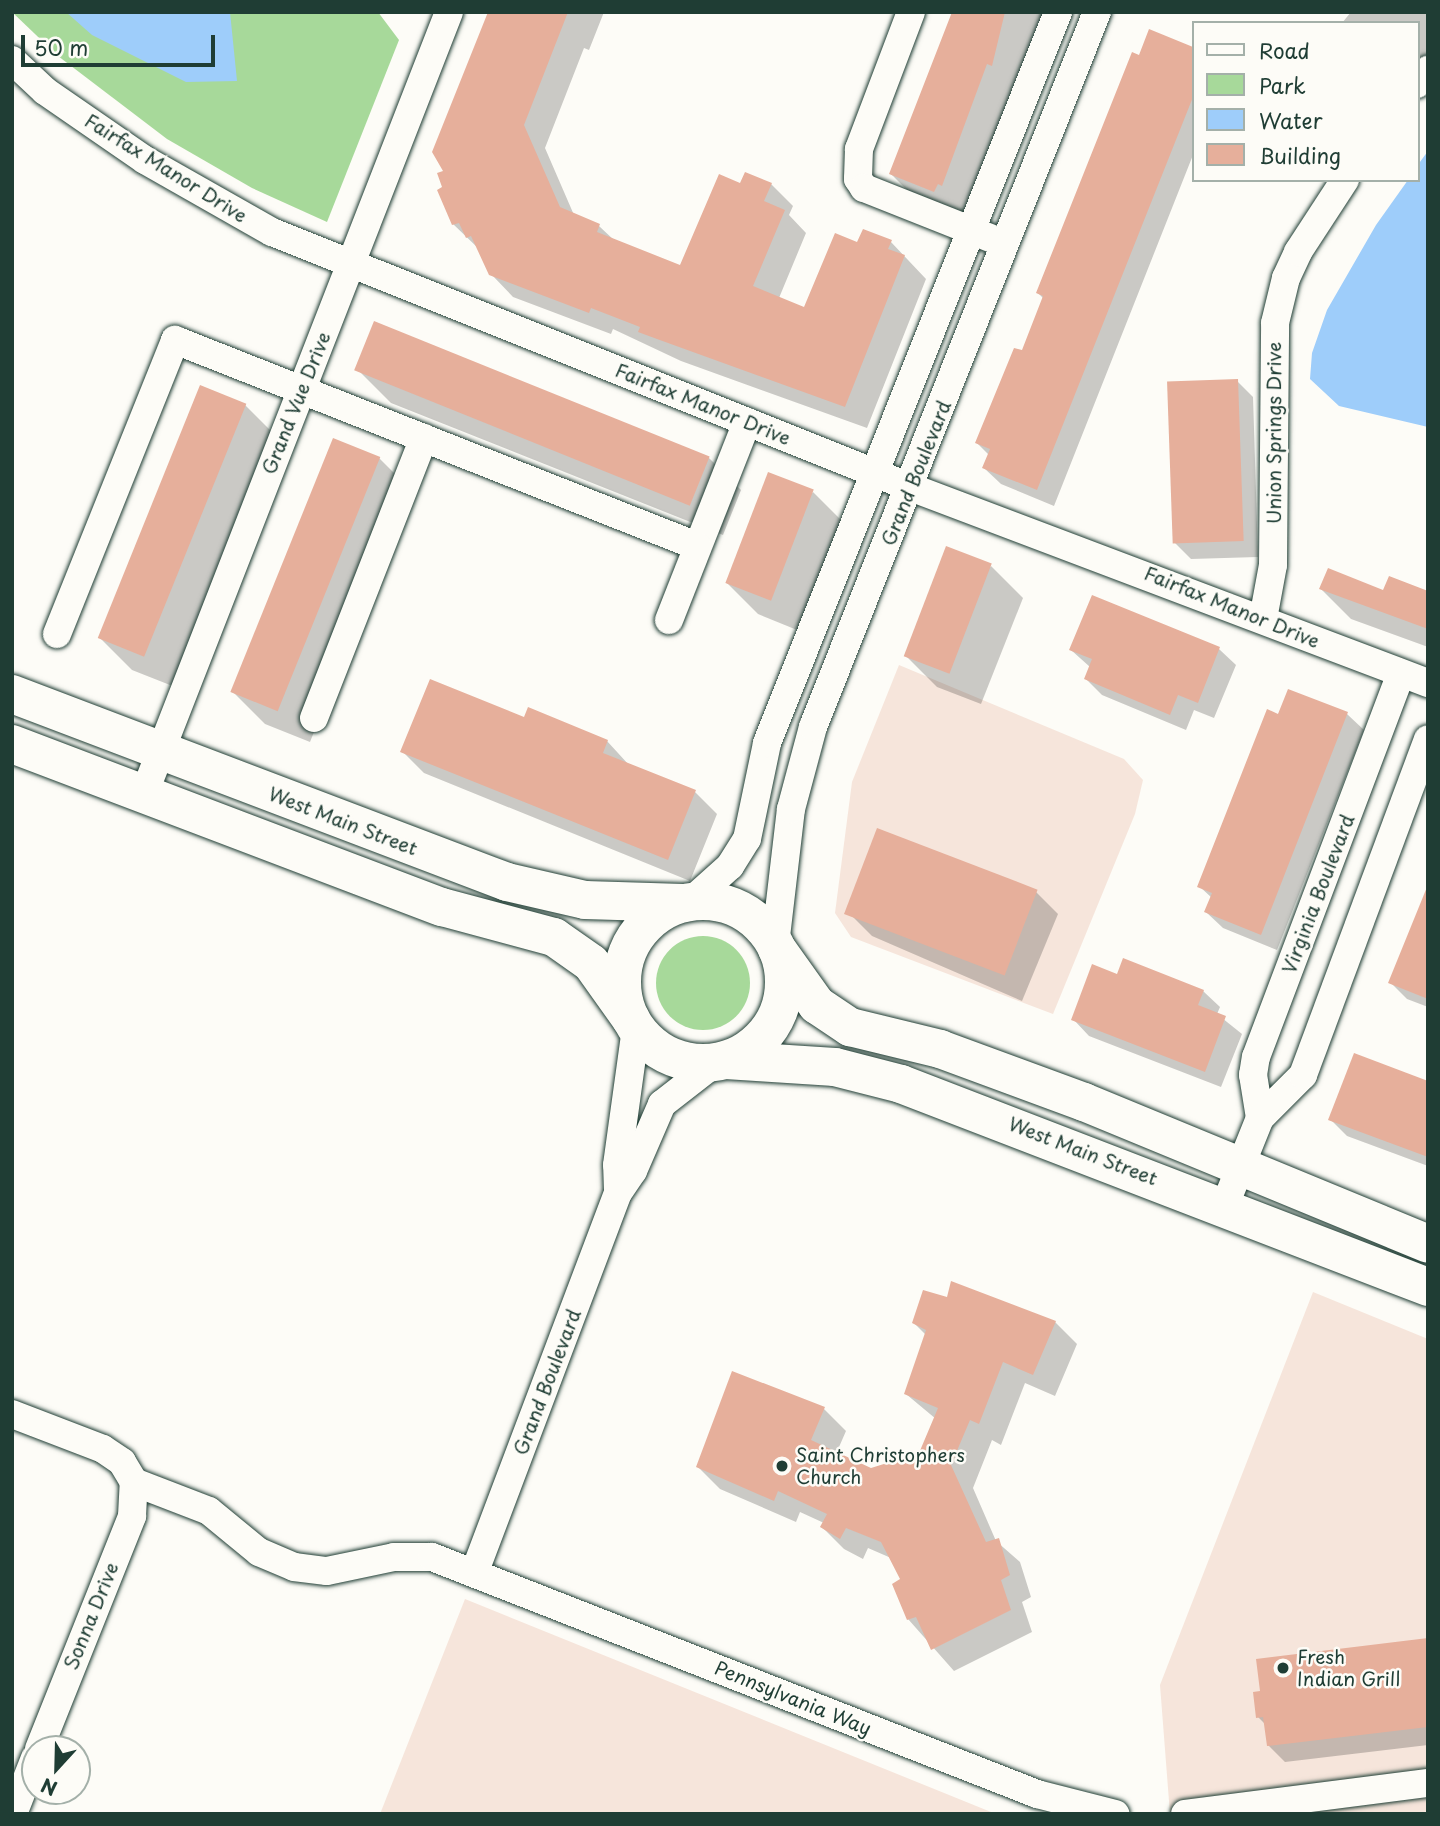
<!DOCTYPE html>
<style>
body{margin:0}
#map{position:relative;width:1440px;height:1826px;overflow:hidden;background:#fdfcf7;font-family:"Playpen Sans",sans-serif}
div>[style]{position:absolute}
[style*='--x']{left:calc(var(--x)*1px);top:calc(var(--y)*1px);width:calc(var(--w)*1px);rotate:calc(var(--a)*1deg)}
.built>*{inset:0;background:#f6e5db}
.green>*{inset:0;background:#a7d99a}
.round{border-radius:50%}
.water>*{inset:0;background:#9ecdfa}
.shadow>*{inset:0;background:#0003}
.building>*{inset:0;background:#e6af9b;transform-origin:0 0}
.roads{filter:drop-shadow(0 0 2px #1f3d34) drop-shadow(0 0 2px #1f3d34)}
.minor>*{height:28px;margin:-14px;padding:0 14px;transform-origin:14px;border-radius:14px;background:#fdfcf7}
.secondary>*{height:38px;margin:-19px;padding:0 19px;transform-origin:19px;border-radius:19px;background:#fdfcf7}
.secondary>.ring{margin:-19px;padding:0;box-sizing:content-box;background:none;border:38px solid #fdfcf7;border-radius:50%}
.dots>*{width:19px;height:19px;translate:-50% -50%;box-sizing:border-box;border:4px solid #fdfcf7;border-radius:50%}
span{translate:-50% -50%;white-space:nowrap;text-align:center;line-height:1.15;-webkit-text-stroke:5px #fdfcf7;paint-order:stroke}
.street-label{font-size:19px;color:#1f3d34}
.poi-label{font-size:19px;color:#1f3d34}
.left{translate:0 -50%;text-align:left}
.frame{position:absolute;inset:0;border:14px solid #1f3d34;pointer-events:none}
.legend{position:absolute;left:1192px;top:21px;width:228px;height:161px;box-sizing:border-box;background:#fdfcf7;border:2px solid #a4b0a9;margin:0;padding:9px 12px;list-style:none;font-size:21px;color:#1f3d34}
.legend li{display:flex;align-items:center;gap:14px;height:35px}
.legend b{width:35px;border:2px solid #a4b0a9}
.north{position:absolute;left:21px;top:1735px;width:70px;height:70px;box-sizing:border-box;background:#fdfcf7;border:2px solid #a4b0a9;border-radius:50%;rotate:202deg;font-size:19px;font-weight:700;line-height:28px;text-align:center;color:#1f3d34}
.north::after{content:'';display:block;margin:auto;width:24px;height:32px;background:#1f3d34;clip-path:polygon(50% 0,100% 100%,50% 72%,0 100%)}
.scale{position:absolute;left:21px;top:35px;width:194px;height:32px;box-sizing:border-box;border:4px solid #1f3d34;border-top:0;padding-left:9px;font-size:21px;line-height:24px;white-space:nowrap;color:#1f3d34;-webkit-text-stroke:5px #fdfcf7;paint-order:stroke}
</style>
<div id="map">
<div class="built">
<div style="clip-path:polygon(899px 665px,1124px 759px,1143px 780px,1135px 814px,1053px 1014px,851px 937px,835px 913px,852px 782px)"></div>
<div style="clip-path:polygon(1313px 1292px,1428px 1339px,1428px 1814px,1170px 1814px,1160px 1685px)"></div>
<div style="clip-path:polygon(465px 1599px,996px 1814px,380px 1814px)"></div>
</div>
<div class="green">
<div style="clip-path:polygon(12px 12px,378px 12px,399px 40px,327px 222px,252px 188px,167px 139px,58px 56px)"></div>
<div class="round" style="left:656px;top:936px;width:94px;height:94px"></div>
</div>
<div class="water">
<div style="clip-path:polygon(66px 12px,230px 12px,237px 81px,186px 82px,92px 35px)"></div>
<div style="clip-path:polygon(1428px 151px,1428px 427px,1339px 406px,1310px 379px,1312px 353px,1327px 310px,1376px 225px,1408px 180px,1417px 180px,1417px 166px)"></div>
</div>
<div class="shadow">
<div style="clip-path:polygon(490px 12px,604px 12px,589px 50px,584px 48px,545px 148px,574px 215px,599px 226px,615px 241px,681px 268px,741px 186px,771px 184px,793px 206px,789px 215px,806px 233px,779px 298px,805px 309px,858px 245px,891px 242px,926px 279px,867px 428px,681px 361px,613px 329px,611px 334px,513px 297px,491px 274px,479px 249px,453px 224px,444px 188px)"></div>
<div style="clip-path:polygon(954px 12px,1053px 12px,974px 216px,923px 206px,891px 174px)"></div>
<div style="clip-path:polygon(1351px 12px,1428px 12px,1428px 57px,1417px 70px,1417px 23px,1342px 23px)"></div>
<div style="clip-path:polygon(1150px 32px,1193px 49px,1193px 155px,1054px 506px,1001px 484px,984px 468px,989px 455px,977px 443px,1022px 353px,1044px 299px,1038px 293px)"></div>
<div style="clip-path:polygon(359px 371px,709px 458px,741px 490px,723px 535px,391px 403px)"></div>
<div style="clip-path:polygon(1237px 381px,1253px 397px,1258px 557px,1191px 559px,1174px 542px)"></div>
<div style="clip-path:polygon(245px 405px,277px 437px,175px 687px,132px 670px,100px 638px)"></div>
<div style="clip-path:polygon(379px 458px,411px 490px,310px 742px,265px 724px,233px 692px)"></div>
<div style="clip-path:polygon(813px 492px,845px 524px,802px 632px,758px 614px,726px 582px)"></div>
<div style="clip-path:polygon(991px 566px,1023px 598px,981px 704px,937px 687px,905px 655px)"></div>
<div style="clip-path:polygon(1321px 589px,1428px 593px,1428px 647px,1351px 619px)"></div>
<div style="clip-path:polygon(1219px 649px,1236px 665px,1214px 718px,1194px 710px,1186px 730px,1102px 695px,1086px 679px,1090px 667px,1071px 650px)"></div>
<div style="clip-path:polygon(1289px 691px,1347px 714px,1364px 730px,1277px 950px,1223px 928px,1206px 912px,1212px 898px,1199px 886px)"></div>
<div style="clip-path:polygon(525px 719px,607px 741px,629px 765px,695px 792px,717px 814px,690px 881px,424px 773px,402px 751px)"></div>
<div style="clip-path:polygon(1428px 889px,1428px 1007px,1407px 999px,1390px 982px)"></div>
<div style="clip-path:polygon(1036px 892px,1058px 914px,1022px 1001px,872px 936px,850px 914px)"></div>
<div style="clip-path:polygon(1118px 976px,1203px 991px,1220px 1007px,1217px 1014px,1242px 1034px,1221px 1087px,1089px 1036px,1073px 1019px)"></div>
<div style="clip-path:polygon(1428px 1083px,1428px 1166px,1347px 1136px,1330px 1119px)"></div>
<div style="clip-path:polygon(1055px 1322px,1077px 1344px,1055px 1396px,1025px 1383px,1001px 1445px,992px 1440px,973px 1488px,996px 1541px,1020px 1562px,1031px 1597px,1022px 1602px,1032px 1632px,954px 1671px,908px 1619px,902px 1579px,891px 1558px,868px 1548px,863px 1559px,844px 1549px,822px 1527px,824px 1523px,800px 1512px,796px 1522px,720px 1489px,698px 1467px,824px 1409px,846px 1431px,836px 1454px,871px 1470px,920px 1455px,936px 1419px,906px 1394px,926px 1335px,914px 1323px)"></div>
<div style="clip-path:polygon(1428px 1640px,1428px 1745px,1285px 1762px,1268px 1745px,1266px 1725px,1258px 1717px)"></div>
</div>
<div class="building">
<div style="clip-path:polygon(488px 12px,568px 12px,524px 125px,560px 207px,600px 224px,597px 232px,680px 265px,719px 174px,740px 183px,745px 172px,772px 183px,764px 201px,785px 210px,753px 286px,804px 307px,835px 233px,857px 242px,863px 229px,892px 240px,888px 249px,905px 255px,845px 407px,657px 339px,638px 332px,640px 327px,591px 308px,589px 313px,489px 275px,471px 236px,466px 238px,459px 223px,452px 225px,437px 190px,442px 187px,437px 173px,443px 171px,432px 152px)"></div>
<div style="clip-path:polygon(952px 12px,1005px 12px,992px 66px,987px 64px,942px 186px,938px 184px,934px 192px,889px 174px)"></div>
<div style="clip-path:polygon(1149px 29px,1193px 47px,1193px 97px,1037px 490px,982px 468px,990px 449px,975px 443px,1014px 348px,1022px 350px,1043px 296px,1036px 293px,1132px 52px,1139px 55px)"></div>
<div style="left:374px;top:321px;width:362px;height:53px;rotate:22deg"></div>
<div style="left:1238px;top:379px;width:162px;height:71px;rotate:88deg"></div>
<div style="left:200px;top:385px;width:50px;height:273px;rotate:22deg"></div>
<div style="left:333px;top:438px;width:51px;height:274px;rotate:22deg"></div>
<div style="left:768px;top:472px;width:49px;height:119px;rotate:21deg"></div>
<div style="left:946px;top:546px;width:49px;height:118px;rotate:21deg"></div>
<div style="clip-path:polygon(1328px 568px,1383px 590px,1389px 576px,1428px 591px,1428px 629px,1319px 589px)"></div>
<div style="clip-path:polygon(1092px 595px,1220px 647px,1198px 703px,1178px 695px,1170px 715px,1084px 679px,1092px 659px,1069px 650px)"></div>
<div style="clip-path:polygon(430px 679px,524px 717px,528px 707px,608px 740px,603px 753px,696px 790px,668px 860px,400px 752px)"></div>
<div style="clip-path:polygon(1288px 689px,1348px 712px,1261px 935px,1204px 912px,1212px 893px,1197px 887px,1267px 709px,1278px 714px)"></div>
<div style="left:877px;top:828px;width:172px;height:92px;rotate:21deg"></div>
<div style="clip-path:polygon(1427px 887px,1428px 887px,1428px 999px,1388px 983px)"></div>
<div style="clip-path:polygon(1123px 958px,1204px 990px,1198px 1005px,1226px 1016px,1205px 1072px,1071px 1020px,1092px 964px,1117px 974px)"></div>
<div style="clip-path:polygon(1354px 1053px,1428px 1081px,1428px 1157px,1328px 1120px)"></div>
<div style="clip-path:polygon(951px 1281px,1056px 1321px,1033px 1375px,1003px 1362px,979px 1424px,970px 1420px,951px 1465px,986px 1542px,999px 1538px,1010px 1575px,1001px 1580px,1011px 1610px,931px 1650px,916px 1617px,907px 1620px,892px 1584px,900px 1579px,881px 1542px,846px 1528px,840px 1539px,820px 1527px,827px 1514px,778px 1491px,774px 1501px,696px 1467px,732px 1371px,825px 1407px,811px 1440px,871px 1468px,919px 1453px,938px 1408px,904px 1394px,926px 1330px,912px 1323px,923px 1290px,947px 1297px)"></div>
<div style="clip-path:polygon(1428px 1638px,1428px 1727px,1267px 1746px,1263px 1717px,1256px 1718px,1253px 1692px,1260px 1691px,1256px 1659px)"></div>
</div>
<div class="roads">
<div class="minor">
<div style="--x:911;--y:12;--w:147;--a:110.8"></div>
<div style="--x:859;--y:149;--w:30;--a:92"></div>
<div style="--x:858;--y:179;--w:11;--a:56"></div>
<div style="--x:864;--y:188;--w:136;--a:21.6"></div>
<div style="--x:12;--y:60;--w:45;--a:43.2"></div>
<div style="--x:45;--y:91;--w:121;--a:34.6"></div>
<div style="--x:145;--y:160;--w:146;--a:29.6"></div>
<div style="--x:272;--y:232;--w:687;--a:21.79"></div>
<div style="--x:910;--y:487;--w:554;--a:20.73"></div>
<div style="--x:1417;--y:84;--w:18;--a:-52"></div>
<div style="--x:1263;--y:619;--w:55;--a:-79.5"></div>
<div style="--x:1273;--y:565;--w:242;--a:-89.5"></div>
<div style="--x:1275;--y:323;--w:46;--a:-76.3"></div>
<div style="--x:1286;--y:278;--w:29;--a:-65"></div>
<div style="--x:1298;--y:252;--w:86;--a:-56.9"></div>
<div style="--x:669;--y:620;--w:213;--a:-68.5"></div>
<div style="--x:57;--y:634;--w:317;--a:-68.1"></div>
<div style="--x:175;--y:340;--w:561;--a:21.54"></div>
<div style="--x:314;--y:718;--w:301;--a:-68.6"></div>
<div style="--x:144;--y:794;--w:839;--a:-68.69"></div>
<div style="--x:690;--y:902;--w:54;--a:-42"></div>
<div style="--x:730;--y:866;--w:32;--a:-58"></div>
<div style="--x:747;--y:839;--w:98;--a:-78.2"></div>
<div style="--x:767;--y:743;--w:787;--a:-68.29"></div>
<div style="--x:775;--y:945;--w:137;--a:-83.3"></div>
<div style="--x:791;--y:809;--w:85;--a:-75"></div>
<div style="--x:813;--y:727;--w:769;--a:-68.34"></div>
<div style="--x:1260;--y:1118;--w:44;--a:-99.2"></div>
<div style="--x:1253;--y:1075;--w:18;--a:-81"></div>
<div style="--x:1256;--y:1057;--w:410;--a:-69.3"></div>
<div style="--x:618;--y:1190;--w:25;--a:-92"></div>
<div style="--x:617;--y:1165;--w:138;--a:-82.1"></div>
<div style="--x:1225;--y:1205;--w:94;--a:-68.1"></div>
<div style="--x:1260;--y:1118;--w:61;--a:-45"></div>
<div style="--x:1303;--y:1075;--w:358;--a:-69.6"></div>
<div style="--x:12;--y:1414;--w:97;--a:21"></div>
<div style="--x:103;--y:1449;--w:23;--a:34"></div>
<div style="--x:122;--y:1462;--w:23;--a:59"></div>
<div style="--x:134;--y:1482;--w:80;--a:21.1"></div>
<div style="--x:209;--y:1511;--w:65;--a:39.4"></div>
<div style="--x:259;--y:1552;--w:38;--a:23"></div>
<div style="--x:294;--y:1567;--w:33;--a:7"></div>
<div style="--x:327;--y:1571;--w:68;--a:-11.8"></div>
<div style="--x:394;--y:1557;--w:38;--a:0"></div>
<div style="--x:432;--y:1557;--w:650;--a:21.39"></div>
<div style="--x:1037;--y:1794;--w:81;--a:14.4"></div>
<div style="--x:475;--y:1571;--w:404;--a:-69.3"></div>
<div style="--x:618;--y:1193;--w:27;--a:-56"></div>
<div style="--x:633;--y:1171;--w:73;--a:-66.6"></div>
<div style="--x:662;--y:1104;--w:68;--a:-37.9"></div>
<div style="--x:39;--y:1749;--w:251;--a:-68.2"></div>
<div style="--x:132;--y:1516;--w:34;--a:-87"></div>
<div style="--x:13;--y:1814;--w:60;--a:-68.6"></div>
<div style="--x:1185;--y:1814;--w:245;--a:-7.3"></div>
</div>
<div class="secondary">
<div style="--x:12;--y:694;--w:529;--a:20.8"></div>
<div style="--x:507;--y:882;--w:80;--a:13"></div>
<div style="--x:585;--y:900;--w:98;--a:1.8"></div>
<div style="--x:12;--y:744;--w:460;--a:20.8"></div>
<div style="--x:442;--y:907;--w:116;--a:15"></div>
<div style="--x:554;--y:937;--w:45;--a:35.1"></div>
<div style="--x:591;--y:963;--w:69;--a:54.5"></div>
<div class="ring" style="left:622px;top:901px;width:124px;height:124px"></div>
<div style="--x:777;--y:949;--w:69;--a:54.5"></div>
<div style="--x:817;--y:1005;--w:40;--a:34"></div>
<div style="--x:850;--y:1027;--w:93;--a:13.7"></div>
<div style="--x:940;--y:1049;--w:153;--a:20.2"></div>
<div style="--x:1084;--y:1102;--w:372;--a:22.4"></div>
<div style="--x:726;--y:1060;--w:109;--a:3.7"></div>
<div style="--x:835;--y:1067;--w:68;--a:14.4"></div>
<div style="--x:901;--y:1084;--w:565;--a:21.07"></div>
</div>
</div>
<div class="dots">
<div style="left:782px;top:1466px;background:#1f3d34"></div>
<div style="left:1283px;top:1668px;background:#1f3d34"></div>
</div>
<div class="street-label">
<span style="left:166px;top:168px;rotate:32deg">Fairfax Manor Drive</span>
<span style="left:296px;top:403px;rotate:-68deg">Grand Vue Drive</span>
<span style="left:703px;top:404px;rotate:22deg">Fairfax Manor Drive</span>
<span style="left:1274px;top:433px;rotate:-90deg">Union Springs Drive</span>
<span style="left:916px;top:473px;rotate:-68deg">Grand Boulevard</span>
<span style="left:1232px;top:607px;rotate:22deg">Fairfax Manor Drive</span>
<span style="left:343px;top:821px;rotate:21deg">West Main Street</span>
<span style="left:1318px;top:894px;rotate:-69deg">Virginia Boulevard</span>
<span style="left:1083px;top:1151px;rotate:21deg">West Main Street</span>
<span style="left:547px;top:1382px;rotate:-69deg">Grand Boulevard</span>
<span style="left:91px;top:1616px;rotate:-68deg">Sonna Drive</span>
<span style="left:793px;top:1698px;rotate:22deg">Pennsylvania Way</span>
</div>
<div class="poi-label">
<span class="left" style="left:796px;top:1466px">Saint Christophers<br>Church</span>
<span class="left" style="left:1297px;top:1668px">Fresh<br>Indian Grill</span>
</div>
<div class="frame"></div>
<ul class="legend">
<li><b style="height:9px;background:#fdfcf7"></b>Road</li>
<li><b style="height:19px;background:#a7d99a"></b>Park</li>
<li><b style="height:19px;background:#9ecdfa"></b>Water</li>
<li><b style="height:19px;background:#e6af9b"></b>Building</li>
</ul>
<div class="north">N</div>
<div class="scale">50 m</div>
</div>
